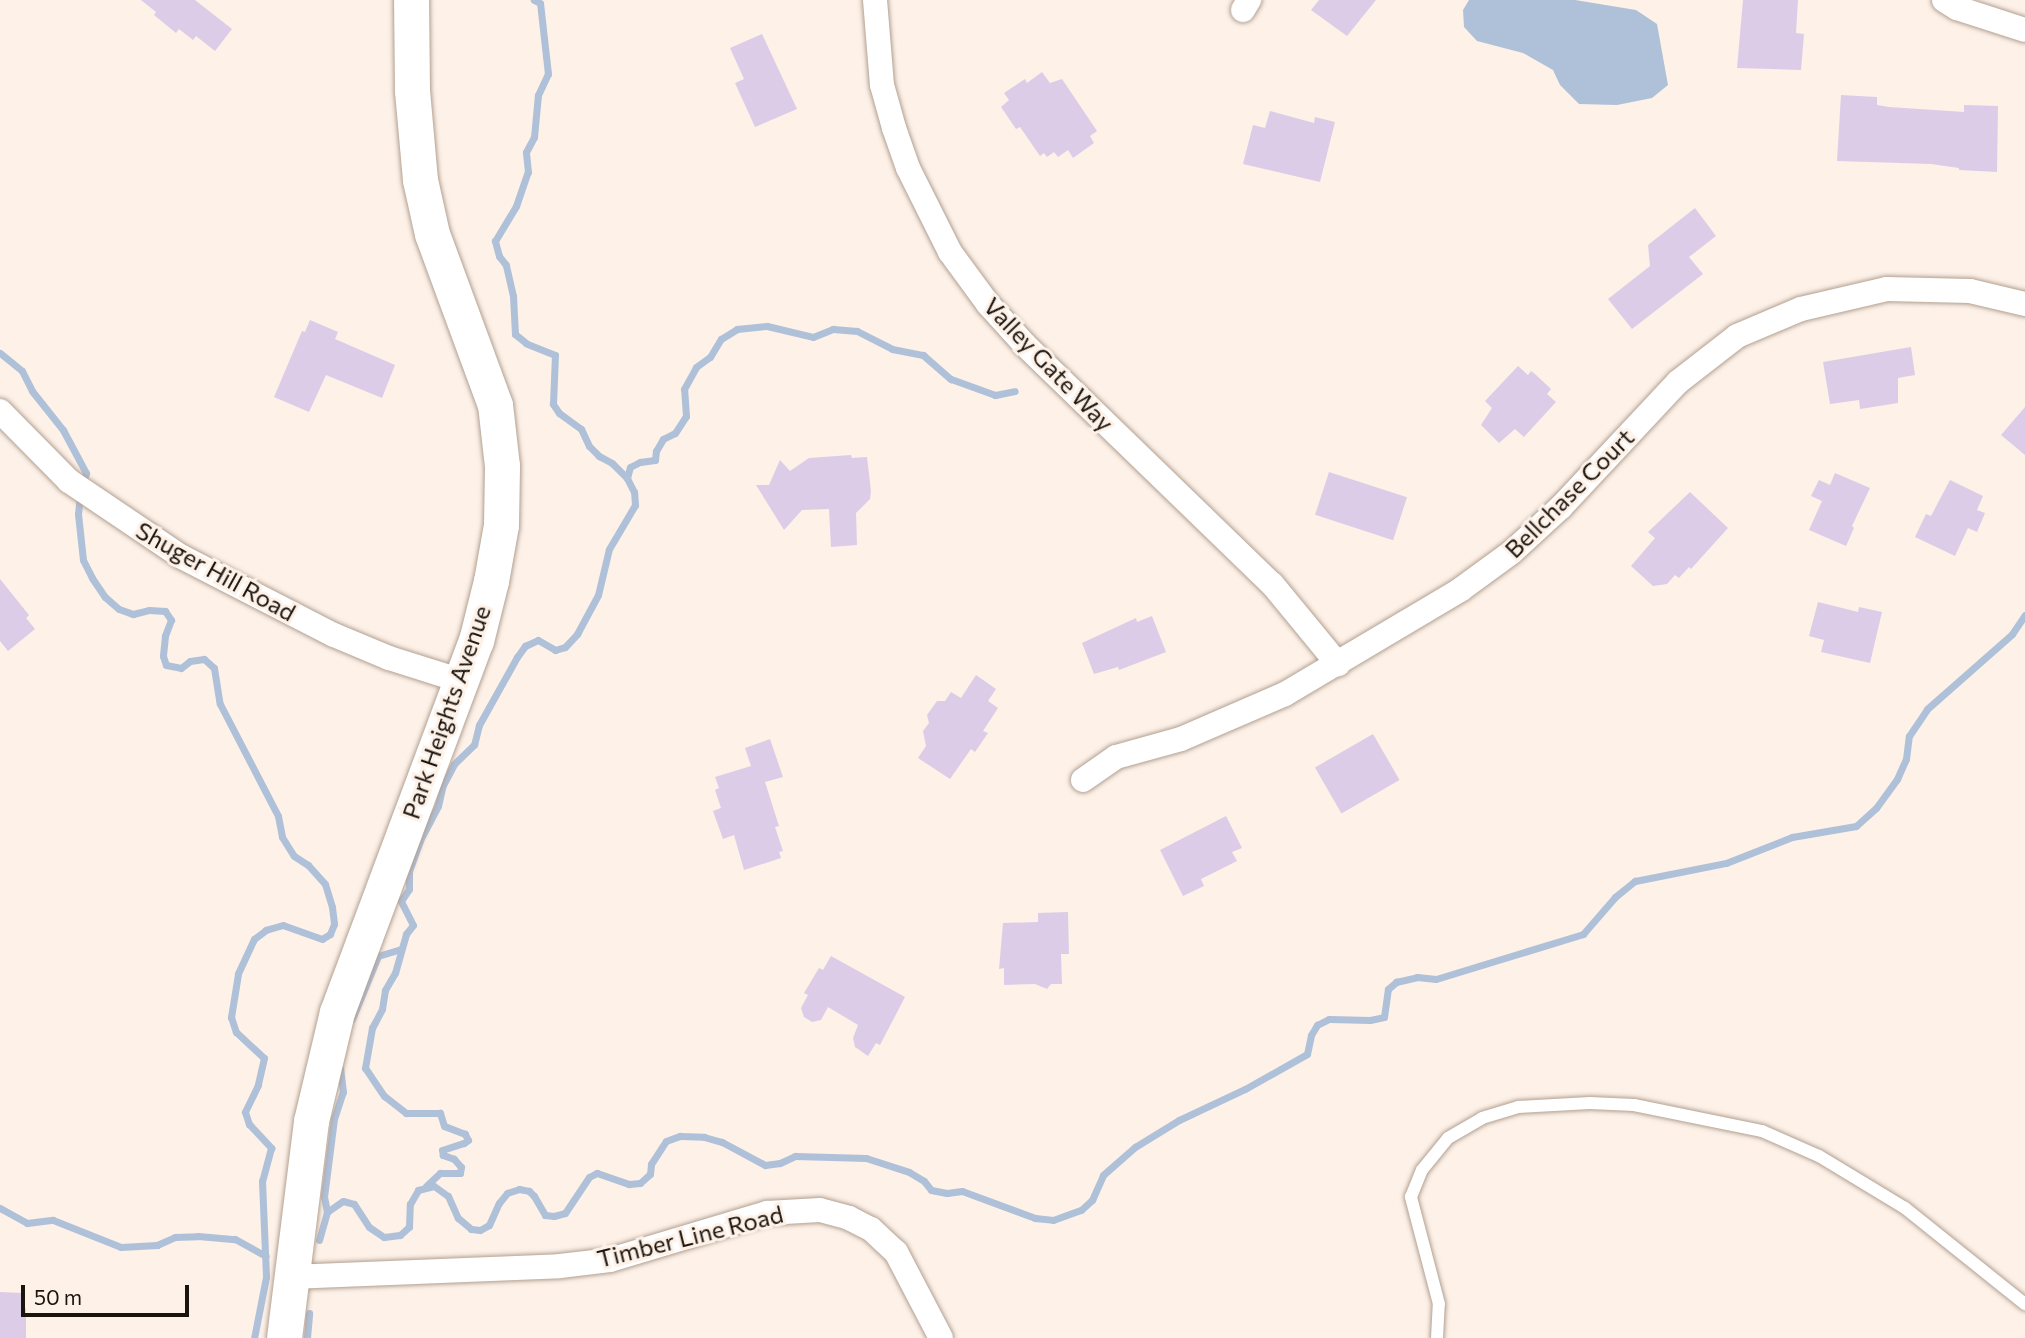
<!DOCTYPE html>
<style>
body{margin:0}
#map{position:relative;width:2025px;height:1338px;overflow:hidden;background:#fdf1e8;font-family:Commissioner,sans-serif}
div>[style]{position:absolute}
[style*='--x']{left:calc(var(--x)*1px);top:calc(var(--y)*1px);width:calc(var(--w)*1px);rotate:calc(var(--a)*1deg)}
.water>*{inset:0;background:#afc0d9}
.stream>*{height:7px;margin:-3.5px;padding:0 3.5px;transform-origin:3.5px;border-radius:3.5px;background:#afc0d9}
.building>*{inset:0;background:#ddcce7;transform-origin:0 0}
.roads{filter:drop-shadow(0 0 2px #b2a091) drop-shadow(0 0 2px #b2a091)}
.lane>*{height:12px;margin:-6px;padding:0 6px;transform-origin:6px;border-radius:6px;background:#fff}
.street>*{height:24px;margin:-12px;padding:0 12px;transform-origin:12px;border-radius:12px;background:#fff}
.secondary>*{height:35px;margin:-17.5px;padding:0 17.5px;transform-origin:17.5px;border-radius:17.5px;background:#fff}
span{translate:-50% -50%;white-space:nowrap;text-align:center;line-height:1.15;-webkit-text-stroke:6px #fdf1e8;paint-order:stroke}
.street-label{font-size:24px;color:#1a140e}
.scale{position:absolute;left:21px;top:1285px;width:168px;height:32px;box-sizing:border-box;border:4px solid #1a140e;border-top:0;padding-left:9px;font-size:21px;line-height:24px;white-space:nowrap;color:#1a140e;-webkit-text-stroke:5px #fdf1e8;paint-order:stroke}
</style>
<div id="map">
<div class="water">
<div style="clip-path:polygon(1469px 0,1575px 0,1636px 10px,1657px 24px,1668px 85px,1652px 98px,1617px 105px,1579px 104px,1560px 85px,1553px 70px,1523px 53px,1477px 41px,1464px 27px,1463px 10px)"></div>
</div>
<div class="stream">
<div style="--x:0;--y:353;--w:28;--a:39"></div>
<div style="--x:22;--y:371;--w:22;--a:63"></div>
<div style="--x:32;--y:391;--w:50;--a:51.5"></div>
<div style="--x:63;--y:430;--w:49;--a:61.9"></div>
<div style="--x:86;--y:473;--w:10;--a:107"></div>
<div style="--x:627;--y:478;--w:11;--a:-75"></div>
<div style="--x:630;--y:467;--w:11;--a:-27"></div>
<div style="--x:640;--y:462;--w:15;--a:-8"></div>
<div style="--x:655;--y:460;--w:9;--a:-84"></div>
<div style="--x:656;--y:451;--w:14;--a:-60"></div>
<div style="--x:663;--y:439;--w:13;--a:-27"></div>
<div style="--x:675;--y:433;--w:20;--a:-57"></div>
<div style="--x:686;--y:416;--w:27;--a:-94"></div>
<div style="--x:684;--y:389;--w:25;--a:-61"></div>
<div style="--x:696;--y:367;--w:17;--a:-36"></div>
<div style="--x:710;--y:357;--w:21;--a:-59"></div>
<div style="--x:721;--y:339;--w:19;--a:-32"></div>
<div style="--x:737;--y:329;--w:30;--a:-6"></div>
<div style="--x:767;--y:326;--w:47;--a:13.4"></div>
<div style="--x:813;--y:337;--w:22;--a:-22"></div>
<div style="--x:833;--y:329;--w:24;--a:5"></div>
<div style="--x:857;--y:331;--w:39;--a:27"></div>
<div style="--x:892;--y:349;--w:32;--a:11"></div>
<div style="--x:923;--y:355;--w:37;--a:41"></div>
<div style="--x:951;--y:379;--w:47;--a:20"></div>
<div style="--x:995;--y:395;--w:20;--a:-11"></div>
<div style="--x:80;--y:495;--w:19;--a:96"></div>
<div style="--x:78;--y:514;--w:46;--a:83.8"></div>
<div style="--x:83;--y:560;--w:20;--a:63"></div>
<div style="--x:92;--y:578;--w:23;--a:56"></div>
<div style="--x:105;--y:597;--w:18;--a:41"></div>
<div style="--x:119;--y:609;--w:15;--a:20"></div>
<div style="--x:133;--y:614;--w:16;--a:-14"></div>
<div style="--x:149;--y:610;--w:16;--a:4"></div>
<div style="--x:165;--y:611;--w:11;--a:56"></div>
<div style="--x:171;--y:620;--w:17;--a:111"></div>
<div style="--x:165;--y:636;--w:20;--a:96"></div>
<div style="--x:163;--y:656;--w:9;--a:72"></div>
<div style="--x:166;--y:665;--w:15;--a:11"></div>
<div style="--x:181;--y:668;--w:11;--a:-38"></div>
<div style="--x:190;--y:661;--w:14;--a:-8"></div>
<div style="--x:204;--y:659;--w:13;--a:42"></div>
<div style="--x:214;--y:668;--w:36;--a:81"></div>
<div style="--x:220;--y:704;--w:126;--a:62.6"></div>
<div style="--x:278;--y:816;--w:21;--a:79"></div>
<div style="--x:282;--y:837;--w:22;--a:58"></div>
<div style="--x:294;--y:856;--w:17;--a:33"></div>
<div style="--x:308;--y:865;--w:25;--a:48"></div>
<div style="--x:325;--y:884;--w:24;--a:73"></div>
<div style="--x:332;--y:907;--w:17;--a:83"></div>
<div style="--x:334;--y:924;--w:11;--a:112"></div>
<div style="--x:330;--y:934;--w:9;--a:148"></div>
<div style="--x:322;--y:939;--w:41;--a:-160.3"></div>
<div style="--x:283;--y:925;--w:18;--a:164"></div>
<div style="--x:266;--y:930;--w:15;--a:143"></div>
<div style="--x:254;--y:939;--w:38;--a:115"></div>
<div style="--x:238;--y:974;--w:44;--a:99.2"></div>
<div style="--x:231;--y:1017;--w:16;--a:72"></div>
<div style="--x:236;--y:1032;--w:38;--a:43"></div>
<div style="--x:264;--y:1058;--w:28;--a:103"></div>
<div style="--x:258;--y:1085;--w:30;--a:116"></div>
<div style="--x:245;--y:1112;--w:13;--a:72"></div>
<div style="--x:249;--y:1124;--w:33;--a:47"></div>
<div style="--x:271;--y:1148;--w:34;--a:105"></div>
<div style="--x:262;--y:1181;--w:96;--a:87.6"></div>
<div style="--x:266;--y:1277;--w:62;--a:101.1"></div>
<div style="--x:352;--y:1019;--w:68;--a:-67.6"></div>
<div style="--x:378;--y:956;--w:24;--a:-17"></div>
<div style="--x:426;--y:1186;--w:19;--a:-43"></div>
<div style="--x:440;--y:1173;--w:20;--a:0"></div>
<div style="--x:460;--y:1173;--w:6;--a:-81"></div>
<div style="--x:461;--y:1167;--w:11;--a:-131"></div>
<div style="--x:454;--y:1159;--w:12;--a:-160"></div>
<div style="--x:443;--y:1155;--w:5;--a:-101"></div>
<div style="--x:442;--y:1150;--w:23;--a:-18"></div>
<div style="--x:464;--y:1143;--w:5;--a:-37"></div>
<div style="--x:468;--y:1140;--w:7;--a:-117"></div>
<div style="--x:465;--y:1134;--w:22;--a:-159"></div>
<div style="--x:444;--y:1126;--w:14;--a:-107"></div>
<div style="--x:440;--y:1113;--w:34;--a:180"></div>
<div style="--x:406;--y:1113;--w:28;--a:-142"></div>
<div style="--x:384;--y:1096;--w:34;--a:-124"></div>
<div style="--x:365;--y:1068;--w:41;--a:-80.1"></div>
<div style="--x:372;--y:1028;--w:21;--a:-62"></div>
<div style="--x:382;--y:1009;--w:19;--a:-81"></div>
<div style="--x:385;--y:990;--w:20;--a:-60"></div>
<div style="--x:395;--y:973;--w:41;--a:-74.2"></div>
<div style="--x:406;--y:934;--w:11;--a:-52"></div>
<div style="--x:413;--y:925;--w:27;--a:-117"></div>
<div style="--x:401;--y:901;--w:14;--a:-56"></div>
<div style="--x:409;--y:889;--w:18;--a:-90"></div>
<div style="--x:409;--y:871;--w:33;--a:-70"></div>
<div style="--x:420;--y:840;--w:38;--a:-62"></div>
<div style="--x:438;--y:806;--w:22;--a:-77"></div>
<div style="--x:443;--y:785;--w:24;--a:-62"></div>
<div style="--x:454;--y:764;--w:28;--a:-44"></div>
<div style="--x:474;--y:745;--w:21;--a:-76"></div>
<div style="--x:479;--y:725;--w:78;--a:-60.8"></div>
<div style="--x:517;--y:657;--w:14;--a:-54"></div>
<div style="--x:525;--y:646;--w:14;--a:-25"></div>
<div style="--x:538;--y:640;--w:20;--a:30"></div>
<div style="--x:555;--y:650;--w:10;--a:-17"></div>
<div style="--x:565;--y:647;--w:18;--a:-47"></div>
<div style="--x:577;--y:634;--w:44;--a:-61.7"></div>
<div style="--x:598;--y:595;--w:47;--a:-76.6"></div>
<div style="--x:609;--y:549;--w:51;--a:-59.4"></div>
<div style="--x:635;--y:505;--w:13;--a:-94"></div>
<div style="--x:634;--y:492;--w:16;--a:-117"></div>
<div style="--x:627;--y:478;--w:21;--a:-135"></div>
<div style="--x:612;--y:463;--w:15;--a:-152"></div>
<div style="--x:599;--y:456;--w:14;--a:-135"></div>
<div style="--x:589;--y:446;--w:19;--a:-115"></div>
<div style="--x:581;--y:429;--w:27;--a:-144"></div>
<div style="--x:559;--y:413;--w:11;--a:-124"></div>
<div style="--x:553;--y:404;--w:49;--a:-87.7"></div>
<div style="--x:555;--y:355;--w:31;--a:-158"></div>
<div style="--x:526;--y:343;--w:14;--a:-141"></div>
<div style="--x:515;--y:334;--w:38;--a:-93"></div>
<div style="--x:513;--y:296;--w:32;--a:-103"></div>
<div style="--x:506;--y:265;--w:11;--a:-128"></div>
<div style="--x:499;--y:256;--w:16;--a:-105"></div>
<div style="--x:495;--y:241;--w:41;--a:-59"></div>
<div style="--x:516;--y:206;--w:36;--a:-71"></div>
<div style="--x:528;--y:172;--w:20;--a:-96"></div>
<div style="--x:526;--y:152;--w:17;--a:-62"></div>
<div style="--x:534;--y:137;--w:42;--a:-84.6"></div>
<div style="--x:538;--y:95;--w:23;--a:-65"></div>
<div style="--x:548;--y:74;--w:71;--a:-96.4"></div>
<div style="--x:540;--y:3;--w:7;--a:-153"></div>
<div style="--x:0;--y:1208;--w:31;--a:29"></div>
<div style="--x:27;--y:1223;--w:26;--a:-7"></div>
<div style="--x:53;--y:1220;--w:73;--a:21.7"></div>
<div style="--x:121;--y:1247;--w:36;--a:-3"></div>
<div style="--x:157;--y:1245;--w:20;--a:-24"></div>
<div style="--x:175;--y:1237;--w:23;--a:-2"></div>
<div style="--x:198;--y:1236;--w:37;--a:5"></div>
<div style="--x:235;--y:1239;--w:35;--a:29"></div>
<div style="--x:327;--y:1212;--w:19;--a:-35"></div>
<div style="--x:343;--y:1201;--w:11;--a:15"></div>
<div style="--x:354;--y:1204;--w:27;--a:57"></div>
<div style="--x:369;--y:1227;--w:18;--a:34"></div>
<div style="--x:384;--y:1237;--w:16;--a:-7"></div>
<div style="--x:400;--y:1235;--w:12;--a:-42"></div>
<div style="--x:409;--y:1227;--w:23;--a:-88"></div>
<div style="--x:410;--y:1204;--w:16;--a:-60"></div>
<div style="--x:418;--y:1190;--w:16;--a:-14"></div>
<div style="--x:434;--y:1186;--w:17;--a:36"></div>
<div style="--x:448;--y:1196;--w:24;--a:66"></div>
<div style="--x:458;--y:1218;--w:17;--a:40"></div>
<div style="--x:471;--y:1229;--w:9;--a:6"></div>
<div style="--x:480;--y:1230;--w:10;--a:-29"></div>
<div style="--x:489;--y:1225;--w:24;--a:-66"></div>
<div style="--x:499;--y:1203;--w:13;--a:-51"></div>
<div style="--x:507;--y:1193;--w:13;--a:-18"></div>
<div style="--x:519;--y:1189;--w:10;--a:11"></div>
<div style="--x:529;--y:1191;--w:7;--a:45"></div>
<div style="--x:534;--y:1196;--w:22;--a:60"></div>
<div style="--x:545;--y:1215;--w:9;--a:6"></div>
<div style="--x:554;--y:1216;--w:11;--a:-15"></div>
<div style="--x:565;--y:1213;--w:43;--a:-56.3"></div>
<div style="--x:589;--y:1177;--w:9;--a:-27"></div>
<div style="--x:597;--y:1173;--w:34;--a:19"></div>
<div style="--x:629;--y:1184;--w:11;--a:-5"></div>
<div style="--x:640;--y:1183;--w:13;--a:-42"></div>
<div style="--x:650;--y:1174;--w:10;--a:-84"></div>
<div style="--x:651;--y:1164;--w:27;--a:-57"></div>
<div style="--x:666;--y:1141;--w:15;--a:-20"></div>
<div style="--x:680;--y:1136;--w:24;--a:2"></div>
<div style="--x:704;--y:1137;--w:19;--a:16"></div>
<div style="--x:722;--y:1142;--w:49;--a:28.1"></div>
<div style="--x:765;--y:1165;--w:15;--a:-8"></div>
<div style="--x:780;--y:1163;--w:17;--a:-25"></div>
<div style="--x:795;--y:1156;--w:71;--a:1.6"></div>
<div style="--x:866;--y:1158;--w:45;--a:18"></div>
<div style="--x:909;--y:1172;--w:17;--a:31"></div>
<div style="--x:924;--y:1181;--w:11;--a:52"></div>
<div style="--x:931;--y:1190;--w:16;--a:11"></div>
<div style="--x:947;--y:1193;--w:15;--a:-8"></div>
<div style="--x:962;--y:1191;--w:78;--a:20.3"></div>
<div style="--x:1035;--y:1218;--w:18;--a:6"></div>
<div style="--x:1053;--y:1220;--w:30;--a:-20"></div>
<div style="--x:1081;--y:1210;--w:15;--a:-42"></div>
<div style="--x:1092;--y:1200;--w:27;--a:-66"></div>
<div style="--x:1103;--y:1175;--w:43;--a:-41.2"></div>
<div style="--x:1135;--y:1147;--w:52;--a:-31.5"></div>
<div style="--x:1179;--y:1120;--w:73;--a:-25.2"></div>
<div style="--x:1245;--y:1089;--w:71;--a:-29.4"></div>
<div style="--x:1307;--y:1054;--w:19;--a:-78"></div>
<div style="--x:1311;--y:1035;--w:12;--a:-59"></div>
<div style="--x:1317;--y:1025;--w:13;--a:-27"></div>
<div style="--x:1329;--y:1019;--w:41;--a:1.4"></div>
<div style="--x:1370;--y:1020;--w:14;--a:-12"></div>
<div style="--x:1384;--y:1017;--w:28;--a:-82"></div>
<div style="--x:1388;--y:989;--w:11;--a:-41"></div>
<div style="--x:1396;--y:982;--w:22;--a:-13"></div>
<div style="--x:1417;--y:977;--w:19;--a:6"></div>
<div style="--x:1436;--y:979;--w:154;--a:-17"></div>
<div style="--x:1583;--y:934;--w:49;--a:-49.1"></div>
<div style="--x:1615;--y:897;--w:26;--a:-39"></div>
<div style="--x:1635;--y:881;--w:93;--a:-11.2"></div>
<div style="--x:1726;--y:863;--w:71;--a:-21.5"></div>
<div style="--x:1792;--y:837;--w:65;--a:-9.8"></div>
<div style="--x:1856;--y:826;--w:27;--a:-42"></div>
<div style="--x:1876;--y:808;--w:36;--a:-54"></div>
<div style="--x:1897;--y:779;--w:22;--a:-66"></div>
<div style="--x:1906;--y:759;--w:23;--a:-83"></div>
<div style="--x:1909;--y:736;--w:32;--a:-56"></div>
<div style="--x:1927;--y:709;--w:113;--a:-41.4"></div>
<div style="--x:2012;--y:634;--w:23;--a:-56"></div>
<div style="--x:319;--y:1240;--w:29;--a:-74"></div>
<div style="--x:327;--y:1212;--w:15;--a:-101"></div>
<div style="--x:324;--y:1197;--w:79;--a:-82.7"></div>
<div style="--x:334;--y:1119;--w:28;--a:-72"></div>
<div style="--x:343;--y:1092;--w:24;--a:-97"></div>
<div style="--x:307;--y:1338;--w:25;--a:-85"></div>
</div>
<div class="building">
<div style="clip-path:polygon(141px 0,195px 0,232px 29px,215px 51px,196px 36px,193px 40px,179px 29px,176px 33px,154px 15px,156px 12px)"></div>
<div style="clip-path:polygon(1319px 0,1376px 0,1347px 36px,1311px 10px)"></div>
<div style="clip-path:polygon(1743px 0,1798px 0,1796px 33px,1804px 34px,1801px 70px,1737px 68px)"></div>
<div style="clip-path:polygon(762px 34px,797px 109px,755px 127px,735px 83px,744px 79px,730px 48px)"></div>
<div style="clip-path:polygon(1042px 72px,1050px 83px,1062px 79px,1097px 131px,1090px 136px,1094px 143px,1073px 158px,1068px 150px,1058px 157px,1054px 152px,1047px 157px,1044px 153px,1040px 156px,1020px 127px,1016px 129px,1001px 107px,1009px 100px,1004px 93px,1025px 79px,1027px 83px)"></div>
<div style="clip-path:polygon(1841px 95px,1877px 97px,1877px 105px,1889px 107px,1964px 112px,1964px 105px,1998px 106px,1997px 172px,1959px 170px,1959px 168px,1931px 164px,1837px 161px)"></div>
<div style="clip-path:polygon(1270px 111px,1314px 123px,1315px 117px,1335px 122px,1320px 182px,1243px 164px,1253px 125px,1265px 128px)"></div>
<div style="clip-path:polygon(1695px 208px,1716px 236px,1689px 257px,1703px 274px,1632px 329px,1608px 299px,1650px 266px,1648px 245px)"></div>
<div style="clip-path:polygon(310px 320px,338px 332px,335px 339px,395px 365px,382px 398px,326px 375px,309px 412px,274px 397px,302px 331px,305px 332px)"></div>
<div style="clip-path:polygon(1911px 347px,1915px 375px,1898px 378px,1898px 403px,1860px 409px,1859px 400px,1830px 404px,1823px 362px)"></div>
<div style="clip-path:polygon(1518px 366px,1528px 375px,1531px 371px,1535px 374px,1551px 389px,1547px 394px,1556px 402px,1524px 437px,1515px 429px,1499px 443px,1481px 425px,1492px 408px,1485px 401px)"></div>
<div style="clip-path:polygon(2025px 407px,2025px 455px,2001px 435px)"></div>
<div style="clip-path:polygon(851px 455px,852px 458px,867px 457px,871px 491px,870px 499px,856px 513px,857px 545px,831px 547px,829px 509px,802px 510px,784px 530px,756px 485px,769px 485px,780px 460px,790px 471px,809px 458px)"></div>
<div style="left:1329px;top:472px;width:82px;height:45px;rotate:18deg"></div>
<div style="clip-path:polygon(1835px 473px,1870px 488px,1852px 526px,1854px 528px,1846px 546px,1809px 530px,1822px 501px,1811px 496px,1819px 480px,1830px 485px)"></div>
<div style="clip-path:polygon(1950px 480px,1983px 496px,1977px 510px,1985px 513px,1977px 532px,1968px 528px,1955px 556px,1915px 537px,1926px 514px,1931px 516px)"></div>
<div style="clip-path:polygon(1690px 492px,1728px 528px,1691px 569px,1689px 567px,1679px 578px,1675px 575px,1667px 584px,1653px 586px,1631px 566px,1655px 538px,1648px 532px)"></div>
<div style="clip-path:polygon(0 579px,29px 615px,26px 618px,35px 629px,8px 651px,0 641px)"></div>
<div style="clip-path:polygon(1818px 602px,1858px 612px,1859px 607px,1882px 612px,1870px 663px,1821px 652px,1824px 640px,1809px 636px)"></div>
<div style="clip-path:polygon(1152px 616px,1166px 652px,1119px 670px,1118px 667px,1094px 674px,1082px 643px,1136px 618px,1137px 622px)"></div>
<div style="clip-path:polygon(976px 675px,996px 689px,988px 701px,998px 708px,983px 731px,988px 733px,975px 752px,971px 749px,950px 779px,918px 758px,926px 746px,923px 731px,929px 723px,927px 715px,937px 701px,945px 701px,951px 692px,961px 698px)"></div>
<div style="left:1373px;top:734px;width:53px;height:67px;rotate:60deg"></div>
<div style="clip-path:polygon(770px 739px,783px 777px,765px 782px,779px 826px,775px 827px,783px 851px,779px 852px,781px 858px,744px 870px,734px 835px,723px 839px,713px 811px,721px 808px,715px 790px,719px 788px,715px 777px,751px 766px,745px 748px)"></div>
<div style="clip-path:polygon(1226px 816px,1242px 848px,1232px 852px,1237px 861px,1201px 879px,1204px 886px,1183px 896px,1160px 850px)"></div>
<div style="clip-path:polygon(1068px 912px,1069px 954px,1061px 954px,1062px 984px,1051px 984px,1047px 989px,1035px 984px,1004px 985px,1004px 968px,999px 969px,1003px 923px,1038px 922px,1038px 913px)"></div>
<div style="clip-path:polygon(831px 956px,905px 997px,880px 1045px,876px 1043px,868px 1056px,855px 1047px,853px 1038px,858px 1025px,828px 1007px,821px 1020px,812px 1022px,804px 1017px,801px 1008px,808px 995px,804px 993px,819px 968px,823px 970px)"></div>
<div style="clip-path:polygon(0 1292px,22px 1293px,22px 1305px,26px 1309px,26px 1338px,0 1338px)"></div>
</div>
<div class="roads">
<div class="lane">
<div style="--x:1437;--y:1338;--w:34;--a:-87"></div>
<div style="--x:1439;--y:1304;--w:111;--a:-104.7"></div>
<div style="--x:1411;--y:1197;--w:29;--a:-68"></div>
<div style="--x:1422;--y:1170;--w:41;--a:-50.9"></div>
<div style="--x:1448;--y:1138;--w:39;--a:-30"></div>
<div style="--x:1482;--y:1118;--w:38;--a:-17"></div>
<div style="--x:1518;--y:1107;--w:72;--a:-3.2"></div>
<div style="--x:1590;--y:1103;--w:44;--a:2.6"></div>
<div style="--x:1634;--y:1105;--w:131;--a:11.5"></div>
<div style="--x:1762;--y:1131;--w:62;--a:23.7"></div>
<div style="--x:1819;--y:1156;--w:100;--a:31.2"></div>
<div style="--x:1905;--y:1208;--w:154;--a:38.7"></div>
</div>
<div class="street">
<div style="--x:875;--y:0;--w:85;--a:85.3"></div>
<div style="--x:882;--y:85;--w:45;--a:74.4"></div>
<div style="--x:894;--y:128;--w:42;--a:70.7"></div>
<div style="--x:908;--y:168;--w:94;--a:63.4"></div>
<div style="--x:950;--y:252;--w:64;--a:53.8"></div>
<div style="--x:988;--y:304;--w:55;--a:47.9"></div>
<div style="--x:1025;--y:345;--w:344;--a:44.1"></div>
<div style="--x:1272;--y:584;--w:104;--a:50.5"></div>
<div style="--x:1944;--y:0;--w:15;--a:32"></div>
<div style="--x:1957;--y:8;--w:71;--a:17.9"></div>
<div style="--x:1243;--y:10;--w:12;--a:-59"></div>
<div style="--x:0;--y:411;--w:98;--a:45.4"></div>
<div style="--x:69;--y:481;--w:134;--a:34"></div>
<div style="--x:180;--y:556;--w:173;--a:27.2"></div>
<div style="--x:334;--y:635;--w:60;--a:22.7"></div>
<div style="--x:389;--y:658;--w:77;--a:17.5"></div>
<div style="--x:1083;--y:780;--w:40;--a:-34.9"></div>
<div style="--x:1116;--y:757;--w:67;--a:-15.5"></div>
<div style="--x:1181;--y:739;--w:113;--a:-23.4"></div>
<div style="--x:1285;--y:694;--w:204;--a:-30.7"></div>
<div style="--x:1460;--y:590;--w:64;--a:-36.2"></div>
<div style="--x:1512;--y:552;--w:67;--a:-42.6"></div>
<div style="--x:1561;--y:507;--w:171;--a:-46.9"></div>
<div style="--x:1678;--y:382;--w:75;--a:-37.9"></div>
<div style="--x:1737;--y:336;--w:69;--a:-22.9"></div>
<div style="--x:1801;--y:309;--w:88;--a:-13.1"></div>
<div style="--x:1887;--y:289;--w:83;--a:1.4"></div>
<div style="--x:1970;--y:291;--w:57;--a:13.3"></div>
<div style="--x:290;--y:1277;--w:270;--a:-2.3"></div>
<div style="--x:560;--y:1266;--w:50;--a:-6.8"></div>
<div style="--x:610;--y:1260;--w:164;--a:-16.7"></div>
<div style="--x:767;--y:1213;--w:53;--a:-3.2"></div>
<div style="--x:820;--y:1210;--w:30;--a:15"></div>
<div style="--x:849;--y:1218;--w:25;--a:27"></div>
<div style="--x:871;--y:1229;--w:34;--a:43"></div>
<div style="--x:896;--y:1252;--w:97;--a:62.4"></div>
</div>
<div class="secondary">
<div style="--x:284;--y:1338;--w:219;--a:-82.9"></div>
<div style="--x:311;--y:1121;--w:112;--a:-76.6"></div>
<div style="--x:337;--y:1012;--w:396;--a:-69.5"></div>
<div style="--x:476;--y:641;--w:62;--a:-76"></div>
<div style="--x:491;--y:581;--w:57;--a:-79.9"></div>
<div style="--x:501;--y:525;--w:59;--a:-89"></div>
<div style="--x:502;--y:466;--w:61;--a:-96.5"></div>
<div style="--x:495;--y:405;--w:182;--a:-110.2"></div>
<div style="--x:432;--y:234;--w:55;--a:-102.5"></div>
<div style="--x:420;--y:180;--w:89;--a:-95.1"></div>
<div style="--x:412;--y:91;--w:91;--a:-90.6"></div>
</div>
</div>
<div class="street-label">
<span style="left:1049px;top:364px;rotate:46deg">Valley Gate Way</span>
<span style="left:1569px;top:493px;rotate:-45deg">Bellchase Court</span>
<span style="left:216px;top:571px;rotate:29deg">Shuger Hill Road</span>
<span style="left:446px;top:712px;rotate:-71deg">Park Heights Avenue</span>
<span style="left:690px;top:1236px;rotate:-14deg">Timber Line Road</span>
</div>
<div class="scale">50 m</div>
</div>
